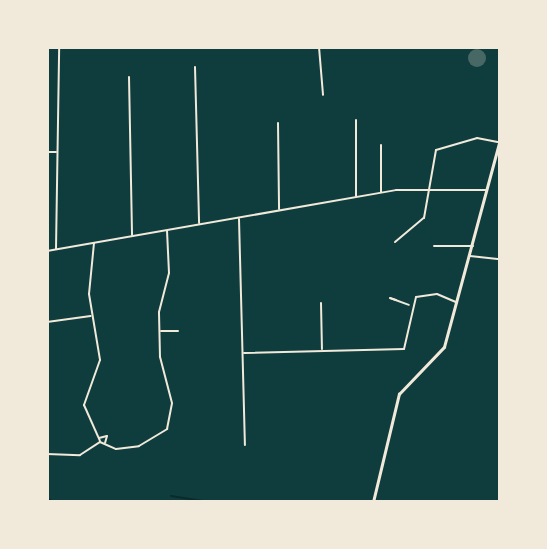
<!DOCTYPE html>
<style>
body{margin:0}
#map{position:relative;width:547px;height:549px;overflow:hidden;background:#0f3d3e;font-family:"IBM Plex Sans",sans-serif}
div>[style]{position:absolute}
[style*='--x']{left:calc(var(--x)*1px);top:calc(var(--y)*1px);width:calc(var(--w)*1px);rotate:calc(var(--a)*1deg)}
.stream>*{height:2px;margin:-1px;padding:0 1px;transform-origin:1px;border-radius:1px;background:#0a2a2b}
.building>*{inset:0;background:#486865}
.round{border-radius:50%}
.minor>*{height:2px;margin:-1px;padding:0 1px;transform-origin:1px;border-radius:1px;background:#f1e9da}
.tertiary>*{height:2.5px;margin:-1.25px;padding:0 1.25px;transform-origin:1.25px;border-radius:1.25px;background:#f1e9da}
span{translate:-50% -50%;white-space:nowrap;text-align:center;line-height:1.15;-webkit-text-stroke:5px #f1e9da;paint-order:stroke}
.frame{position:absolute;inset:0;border:49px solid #f1e9da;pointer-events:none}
</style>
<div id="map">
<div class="stream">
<div style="--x:171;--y:496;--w:37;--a:9"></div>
<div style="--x:47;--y:499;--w:9;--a:21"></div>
</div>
<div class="building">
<div class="round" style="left:468px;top:49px;width:18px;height:18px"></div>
</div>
<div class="minor">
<div style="--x:319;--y:47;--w:48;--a:85.2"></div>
<div style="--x:195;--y:67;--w:156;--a:88.5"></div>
<div style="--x:129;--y:77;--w:158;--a:88.9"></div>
<div style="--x:356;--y:120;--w:76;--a:90"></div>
<div style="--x:278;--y:123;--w:86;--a:89.3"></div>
<div style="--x:47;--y:152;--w:9;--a:0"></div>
<div style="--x:381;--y:192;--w:47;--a:-90"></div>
<div style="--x:239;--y:219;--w:226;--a:88.5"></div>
<div style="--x:395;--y:242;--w:38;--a:-40"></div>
<div style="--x:424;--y:218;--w:69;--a:-80"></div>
<div style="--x:436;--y:150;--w:43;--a:-16.3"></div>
<div style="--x:477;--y:138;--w:21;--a:11"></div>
<div style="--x:94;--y:243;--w:51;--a:95.6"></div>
<div style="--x:89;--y:294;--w:67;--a:80.5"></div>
<div style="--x:100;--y:360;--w:48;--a:109.6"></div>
<div style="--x:84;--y:405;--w:39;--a:66"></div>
<div style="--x:434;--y:246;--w:39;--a:0"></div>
<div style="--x:56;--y:249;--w:202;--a:-89.1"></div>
<div style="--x:47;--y:251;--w:354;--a:-9.9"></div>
<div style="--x:396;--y:190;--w:90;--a:0"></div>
<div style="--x:470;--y:256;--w:30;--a:6"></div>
<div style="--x:396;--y:300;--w:6;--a:-162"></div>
<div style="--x:390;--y:298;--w:20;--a:20"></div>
<div style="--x:321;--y:303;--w:46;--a:88.8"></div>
<div style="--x:47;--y:322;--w:44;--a:-7.8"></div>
<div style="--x:161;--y:331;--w:17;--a:0"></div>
<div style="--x:244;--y:353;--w:160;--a:-1.4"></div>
<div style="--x:404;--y:349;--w:53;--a:-77"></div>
<div style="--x:416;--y:297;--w:21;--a:-8"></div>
<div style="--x:437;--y:294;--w:21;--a:23"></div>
<div style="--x:99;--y:438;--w:8;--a:-14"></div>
<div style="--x:107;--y:436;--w:7;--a:106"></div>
<div style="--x:47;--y:454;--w:33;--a:2"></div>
<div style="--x:80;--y:455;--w:24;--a:-33"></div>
<div style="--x:100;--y:442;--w:17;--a:24"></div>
<div style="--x:116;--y:449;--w:23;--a:-7"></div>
<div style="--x:139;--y:446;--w:33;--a:-31"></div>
<div style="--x:167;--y:429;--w:26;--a:-79"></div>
<div style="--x:172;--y:403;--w:48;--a:-104.6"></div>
<div style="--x:160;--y:357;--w:45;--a:-91.3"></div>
<div style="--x:159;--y:312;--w:40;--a:-75.6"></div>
<div style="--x:169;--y:273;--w:42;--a:-92.7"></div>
</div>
<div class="tertiary">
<div style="--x:373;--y:502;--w:111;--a:-76.5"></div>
<div style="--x:399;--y:394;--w:65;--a:-46.2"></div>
<div style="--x:444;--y:347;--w:215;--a:-74.9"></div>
</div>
<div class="frame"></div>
</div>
